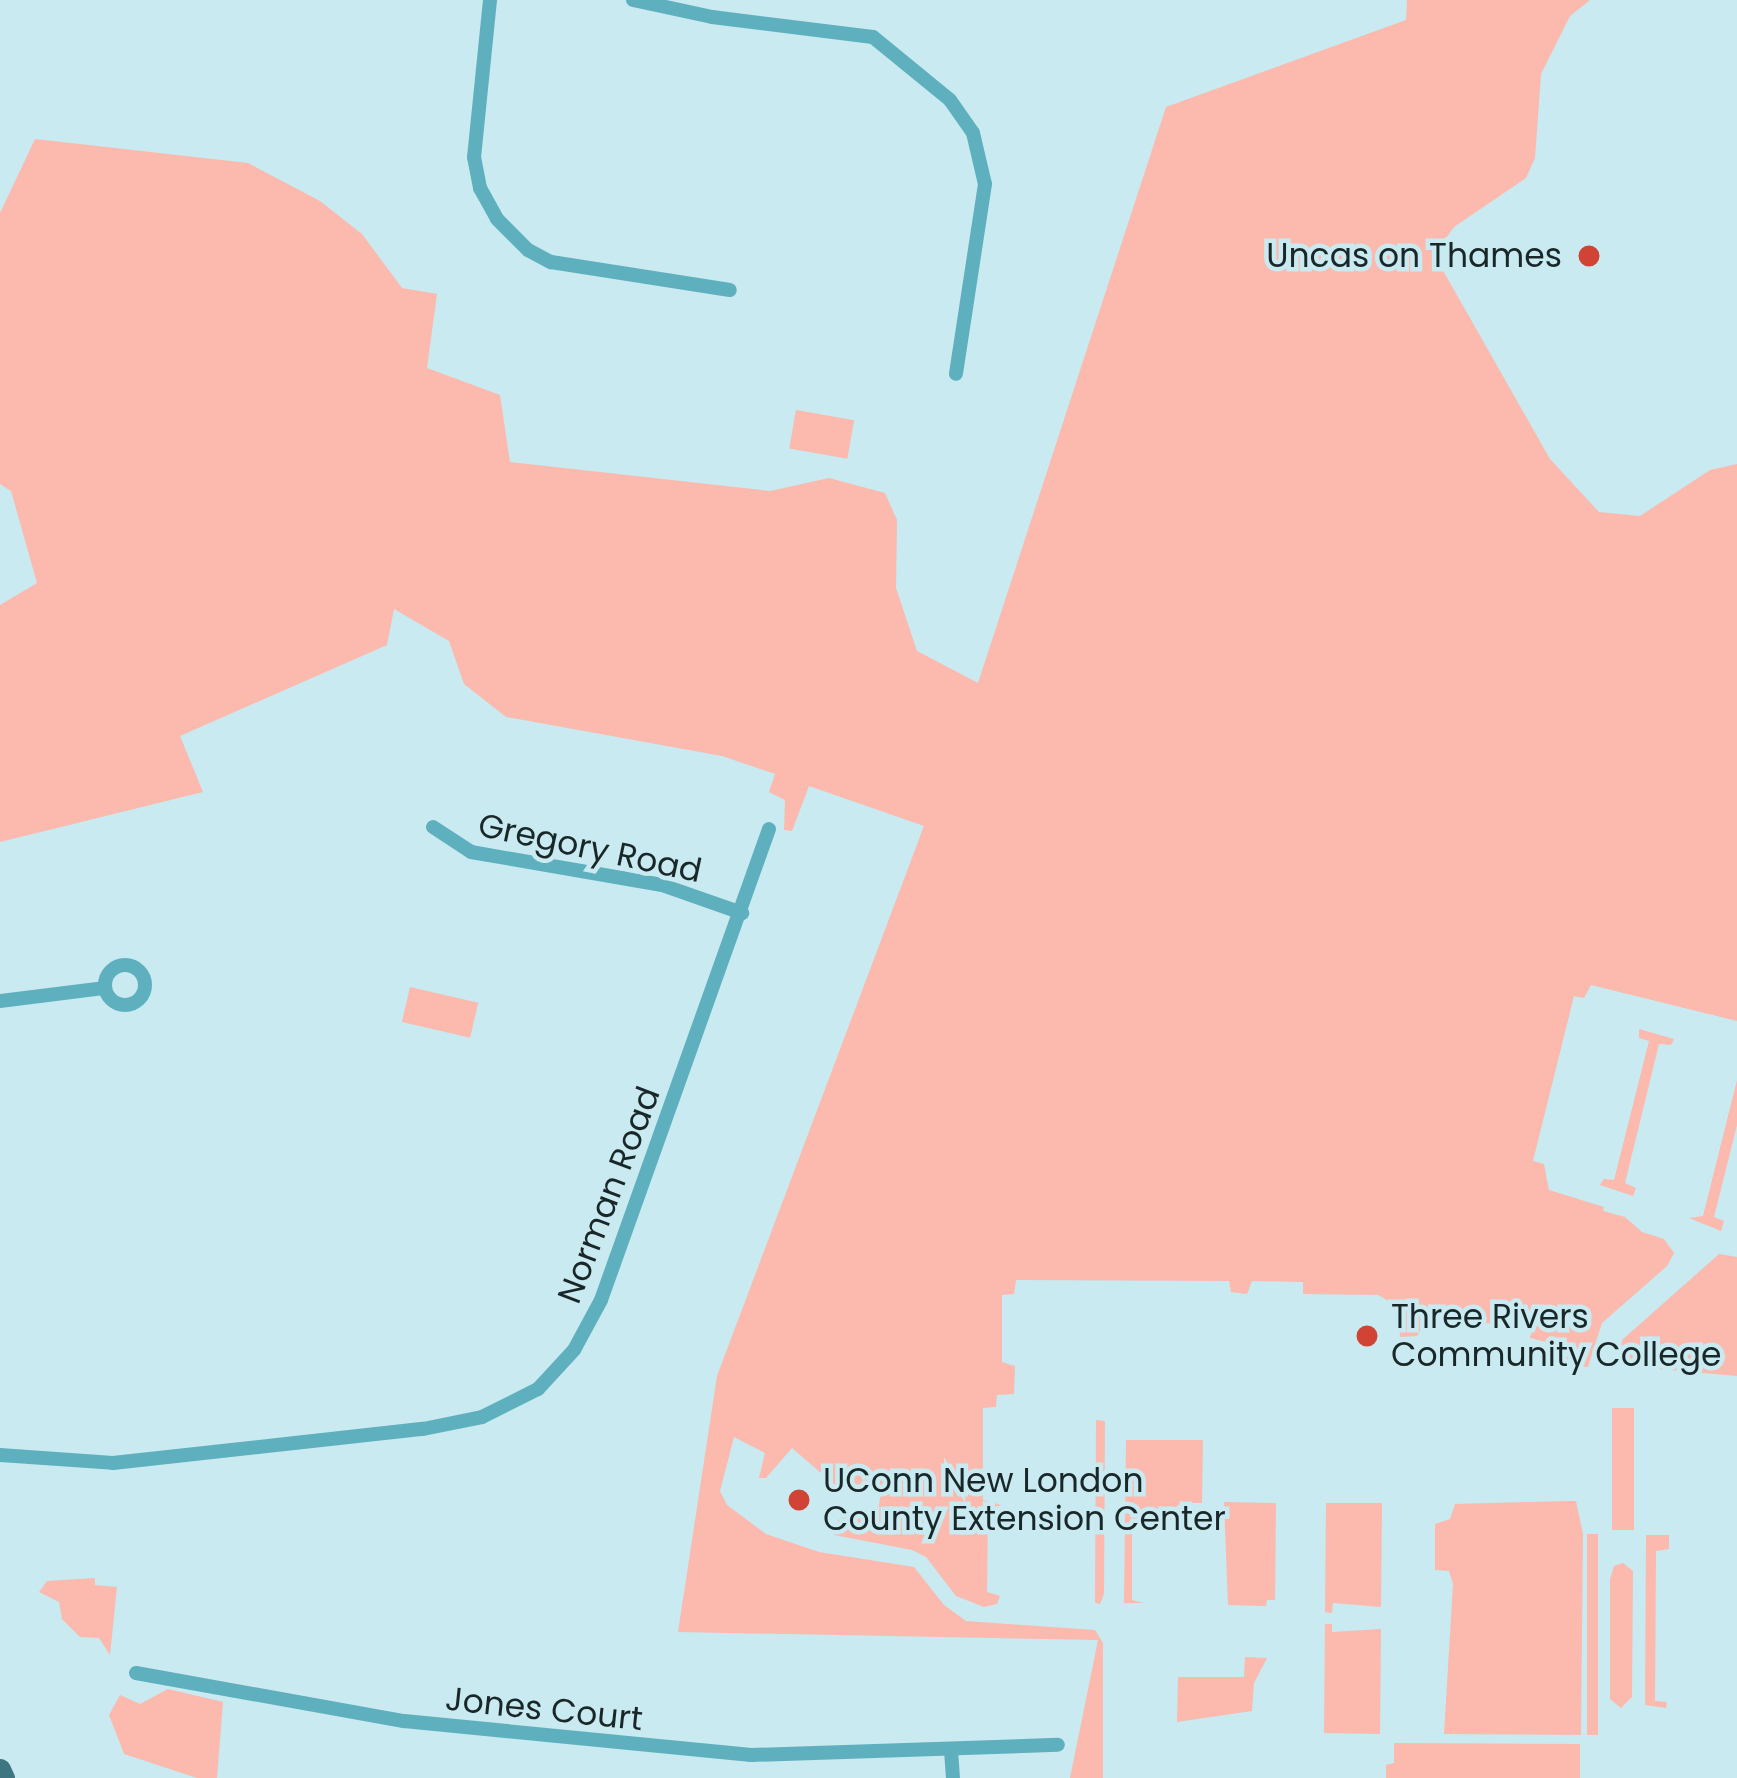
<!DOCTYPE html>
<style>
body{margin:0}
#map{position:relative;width:1737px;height:1778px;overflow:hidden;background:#c8eaf0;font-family:Poppins,sans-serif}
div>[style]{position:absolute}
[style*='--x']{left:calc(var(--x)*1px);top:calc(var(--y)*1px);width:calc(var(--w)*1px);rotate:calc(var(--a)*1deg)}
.green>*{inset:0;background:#fcb9ae;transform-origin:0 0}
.street>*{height:14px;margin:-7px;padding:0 7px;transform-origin:7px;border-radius:7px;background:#5fb0be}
.street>.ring{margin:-7px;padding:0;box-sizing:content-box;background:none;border:14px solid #5fb0be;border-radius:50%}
.primary>*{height:21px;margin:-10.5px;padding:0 10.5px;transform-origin:10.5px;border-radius:10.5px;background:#3d7680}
.dots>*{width:33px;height:33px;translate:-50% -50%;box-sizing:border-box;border:6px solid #c8eaf0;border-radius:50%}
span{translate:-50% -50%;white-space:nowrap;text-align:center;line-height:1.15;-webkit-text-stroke:9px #c8eaf0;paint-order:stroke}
.poi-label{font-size:33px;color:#1a2729}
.right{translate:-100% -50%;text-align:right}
.left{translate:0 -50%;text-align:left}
.street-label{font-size:33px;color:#1a2729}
</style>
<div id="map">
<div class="green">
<div style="clip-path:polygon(1407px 0,1590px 0,1570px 16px,1541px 74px,1535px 158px,1526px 178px,1454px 227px,1441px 245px,1441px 267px,1550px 459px,1599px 512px,1640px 516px,1710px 470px,1737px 464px,1737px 1021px,1591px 985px,1584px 998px,1574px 996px,1533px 1161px,1544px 1164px,1549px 1190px,1604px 1207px,1603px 1211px,1625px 1217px,1642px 1232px,1664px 1239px,1674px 1253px,1667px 1266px,1602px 1323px,1588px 1367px,1565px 1365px,1550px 1343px,1530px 1338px,1526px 1324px,1425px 1322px,1417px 1336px,1400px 1337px,1398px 1316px,1387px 1300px,1378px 1295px,1303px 1294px,1303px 1282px,1252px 1281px,1247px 1294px,1231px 1292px,1229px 1281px,1016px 1280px,1014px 1294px,1002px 1295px,1002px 1362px,1015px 1366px,1014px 1394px,997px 1395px,996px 1407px,983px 1408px,983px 1500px,1001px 1505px,988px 1510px,987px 1592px,1000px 1596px,997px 1604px,984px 1607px,956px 1596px,926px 1557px,912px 1550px,834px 1535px,838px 1520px,847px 1516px,876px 1521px,881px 1493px,835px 1485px,792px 1448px,766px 1478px,759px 1478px,765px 1453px,734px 1437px,720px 1491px,727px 1505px,766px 1534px,819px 1552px,914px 1567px,944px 1605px,966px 1621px,1095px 1630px,1103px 1643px,1103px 1778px,1070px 1778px,1098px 1640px,678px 1632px,717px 1376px,924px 826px,809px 786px,792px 831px,784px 830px,785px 800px,769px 792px,775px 774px,722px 756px,506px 717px,464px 684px,449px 641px,394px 609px,387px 645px,180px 736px,203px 792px,0 842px,0 605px,37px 583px,11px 491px,0 484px,0 213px,35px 139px,248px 163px,320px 201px,362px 234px,402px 288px,437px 294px,427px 368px,500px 395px,510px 462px,770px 491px,829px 478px,885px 493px,897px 520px,896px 588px,917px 651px,978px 683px,1166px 107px,1406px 20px)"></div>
<div style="left:796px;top:410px;width:59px;height:39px;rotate:10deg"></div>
<div style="left:410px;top:987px;width:70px;height:36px;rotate:13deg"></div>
<div style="clip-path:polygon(1639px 1029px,1674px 1039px,1671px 1045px,1659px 1044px,1625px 1183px,1636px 1188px,1633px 1196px,1600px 1185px,1604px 1179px,1614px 1180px,1649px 1041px,1639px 1038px)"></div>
<div style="clip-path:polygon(1737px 1080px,1737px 1125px,1714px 1217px,1724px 1221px,1721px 1231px,1689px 1218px,1703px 1216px)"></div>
<div style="clip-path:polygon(1719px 1254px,1737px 1257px,1737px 1376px,1625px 1366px,1620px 1360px,1622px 1340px)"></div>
<div style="left:1612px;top:1408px;width:22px;height:122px"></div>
<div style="clip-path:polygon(1096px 1420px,1105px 1421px,1104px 1594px,1100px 1604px,1095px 1603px)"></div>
<div style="clip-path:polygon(1126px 1440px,1203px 1440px,1202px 1503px,1182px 1503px,1174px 1508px,1173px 1520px,1132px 1520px,1132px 1600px,1144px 1603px,1124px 1603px)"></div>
<div style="clip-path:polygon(1568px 1501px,1576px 1501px,1583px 1534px,1581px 1735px,1444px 1734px,1453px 1584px,1449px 1571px,1435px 1570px,1435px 1524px,1450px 1519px,1455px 1504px)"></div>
<div style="clip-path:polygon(1224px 1502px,1276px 1503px,1275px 1600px,1267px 1600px,1266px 1606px,1228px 1605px)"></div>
<div style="clip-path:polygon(1326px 1503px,1382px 1503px,1381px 1607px,1333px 1603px,1332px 1613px,1325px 1612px)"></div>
<div style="left:1587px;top:1534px;width:11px;height:201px"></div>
<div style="clip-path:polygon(1646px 1535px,1669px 1535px,1669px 1549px,1656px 1551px,1655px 1701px,1667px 1702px,1666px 1708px,1645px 1705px)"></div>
<div style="clip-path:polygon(1623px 1563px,1633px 1571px,1632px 1697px,1621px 1708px,1610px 1699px,1610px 1579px,1614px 1566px)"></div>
<div style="clip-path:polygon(95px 1578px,95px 1585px,117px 1587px,110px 1655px,99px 1638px,80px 1637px,62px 1619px,59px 1602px,39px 1592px,47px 1581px)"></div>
<div style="clip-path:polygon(1325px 1624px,1332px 1624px,1332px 1632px,1381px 1629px,1380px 1734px,1324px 1733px)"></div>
<div style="clip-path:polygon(1245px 1657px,1267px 1658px,1254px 1683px,1252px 1711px,1177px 1722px,1178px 1677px,1244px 1677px)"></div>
<div style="clip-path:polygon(168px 1689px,223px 1702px,217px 1778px,197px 1778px,124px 1754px,109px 1715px,120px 1695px,140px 1704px)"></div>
<div style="clip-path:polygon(1394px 1743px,1580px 1744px,1580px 1778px,1386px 1778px,1386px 1765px,1394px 1763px)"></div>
</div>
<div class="street">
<div style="--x:490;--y:0;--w:158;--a:95.8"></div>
<div style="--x:474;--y:157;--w:32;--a:79"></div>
<div style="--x:480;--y:188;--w:35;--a:61"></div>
<div style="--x:497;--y:219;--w:44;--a:45"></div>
<div style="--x:528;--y:250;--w:26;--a:28"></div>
<div style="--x:551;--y:262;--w:181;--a:8.9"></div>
<div style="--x:633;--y:0;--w:81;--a:12.1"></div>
<div style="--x:712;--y:17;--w:162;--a:7.1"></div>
<div style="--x:873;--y:37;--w:99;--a:39.3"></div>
<div style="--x:950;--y:100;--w:40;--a:55.1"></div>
<div style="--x:973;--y:133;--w:52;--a:76.8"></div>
<div style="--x:985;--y:184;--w:192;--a:98.7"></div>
<div style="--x:433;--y:827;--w:45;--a:33.3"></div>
<div style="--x:471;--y:852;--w:194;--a:9.8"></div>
<div style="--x:662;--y:885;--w:85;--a:19.3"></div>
<div class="ring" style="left:105px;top:965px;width:26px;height:26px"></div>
<div style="--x:0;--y:1001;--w:106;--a:-7.1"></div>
<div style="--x:0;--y:1455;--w:113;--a:4"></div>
<div style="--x:113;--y:1463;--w:312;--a:-6.3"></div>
<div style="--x:423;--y:1429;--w:60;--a:-11.5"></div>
<div style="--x:482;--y:1417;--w:63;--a:-26.6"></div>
<div style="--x:538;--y:1389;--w:53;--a:-47.3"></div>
<div style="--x:574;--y:1350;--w:57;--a:-61.6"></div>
<div style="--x:601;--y:1300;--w:500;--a:-70.37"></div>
<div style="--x:136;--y:1673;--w:272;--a:10.2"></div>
<div style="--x:404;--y:1721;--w:349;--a:5.6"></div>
<div style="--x:751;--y:1755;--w:307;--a:-1.9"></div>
<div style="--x:951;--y:1750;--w:28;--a:86"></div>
</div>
<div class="primary">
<div style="--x:0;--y:1769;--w:10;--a:66"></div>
</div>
<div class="dots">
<div style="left:1589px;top:256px;background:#d04335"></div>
<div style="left:1367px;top:1336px;background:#d04335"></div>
<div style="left:799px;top:1500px;background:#d04335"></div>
</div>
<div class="poi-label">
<span class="right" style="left:1562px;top:256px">Uncas on Thames</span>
<span class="left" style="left:1391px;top:1336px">Three Rivers<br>Community College</span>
<span class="left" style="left:823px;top:1500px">UConn New London<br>County Extension Center</span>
</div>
<div class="street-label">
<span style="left:590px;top:848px;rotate:12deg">Gregory Road</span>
<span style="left:609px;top:1195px;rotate:-69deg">Norman Road</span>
<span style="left:544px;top:1709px;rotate:6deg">Jones Court</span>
</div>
</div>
